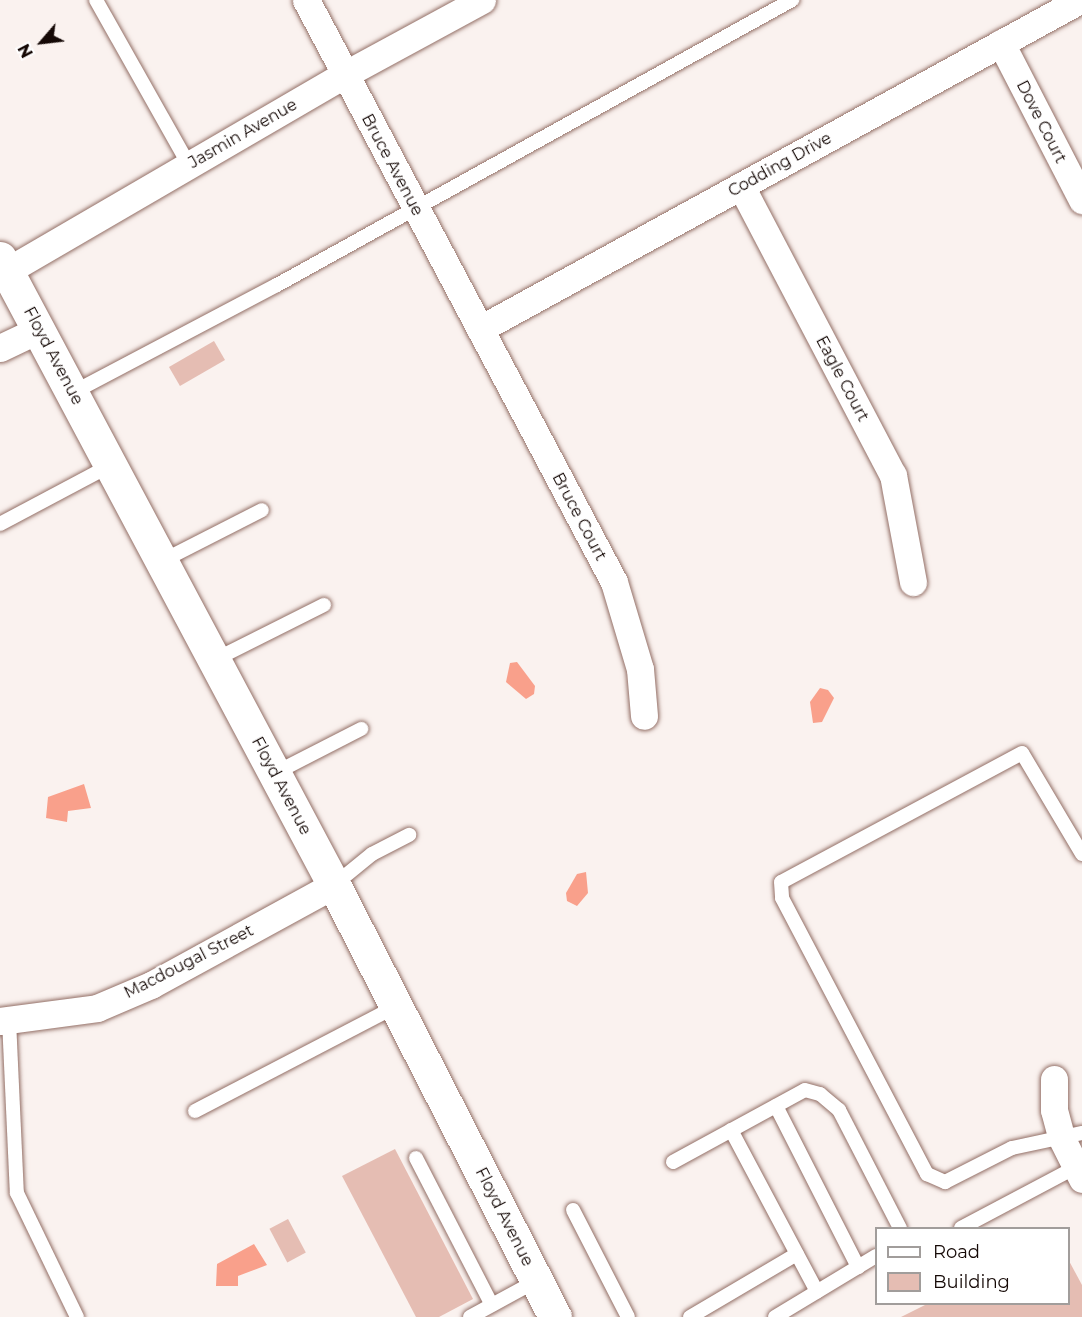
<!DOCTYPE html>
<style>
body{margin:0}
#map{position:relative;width:1082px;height:1317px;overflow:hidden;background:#faf2ef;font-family:Montserrat,sans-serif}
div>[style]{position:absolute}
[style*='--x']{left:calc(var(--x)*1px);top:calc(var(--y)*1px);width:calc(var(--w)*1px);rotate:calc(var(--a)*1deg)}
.water>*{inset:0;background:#f9a08b}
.building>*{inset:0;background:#e5bdb3;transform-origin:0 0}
.roads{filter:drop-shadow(0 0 2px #936f66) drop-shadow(0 0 2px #936f66)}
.service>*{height:14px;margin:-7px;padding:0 7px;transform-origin:7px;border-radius:7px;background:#fff}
.minor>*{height:27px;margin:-13.5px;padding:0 13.5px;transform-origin:13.5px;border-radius:13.5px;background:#fff}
.tertiary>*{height:33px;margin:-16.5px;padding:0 16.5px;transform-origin:16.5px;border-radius:16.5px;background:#fff}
span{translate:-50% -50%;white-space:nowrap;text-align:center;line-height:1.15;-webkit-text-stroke:4.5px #fff;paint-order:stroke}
.street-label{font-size:16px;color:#150906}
.legend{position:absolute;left:875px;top:1227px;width:195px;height:78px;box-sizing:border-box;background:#fff;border:2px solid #a19d9b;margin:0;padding:8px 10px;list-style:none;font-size:18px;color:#150906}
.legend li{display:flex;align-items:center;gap:12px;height:30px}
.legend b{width:30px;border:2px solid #a19d9b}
.north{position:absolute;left:12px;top:12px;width:60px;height:60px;-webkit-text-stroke:4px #fff;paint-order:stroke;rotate:242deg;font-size:16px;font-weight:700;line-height:24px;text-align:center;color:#150906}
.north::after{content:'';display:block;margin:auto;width:21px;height:27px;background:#150906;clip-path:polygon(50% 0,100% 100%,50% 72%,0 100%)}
</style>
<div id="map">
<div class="water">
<div style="clip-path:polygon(517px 662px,535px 686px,534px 694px,526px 699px,506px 682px,510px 663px)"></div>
<div style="clip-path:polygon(820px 688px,828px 690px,834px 698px,822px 722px,813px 723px,810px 702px)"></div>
<div style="clip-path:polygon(84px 784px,91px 808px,68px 811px,67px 822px,46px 818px,48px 797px)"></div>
<div style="clip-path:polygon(586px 872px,588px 893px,577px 906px,567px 901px,566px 893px,577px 874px)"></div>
<div style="clip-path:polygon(254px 1244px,267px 1265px,238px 1276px,238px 1286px,216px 1286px,217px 1264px)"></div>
</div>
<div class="building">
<div style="left:214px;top:341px;width:22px;height:52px;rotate:60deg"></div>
<div style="clip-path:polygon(395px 1149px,473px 1299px,439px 1317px,416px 1317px,342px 1176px)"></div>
<div style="left:288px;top:1219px;width:38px;height:21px;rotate:62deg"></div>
<div style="clip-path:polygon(1068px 1259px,1082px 1285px,1082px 1317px,901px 1317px,927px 1304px,1068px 1304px)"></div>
</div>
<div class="roads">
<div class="service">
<div style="--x:96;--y:0;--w:189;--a:60.6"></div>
<div style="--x:72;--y:393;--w:232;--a:-27.8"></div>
<div style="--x:277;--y:285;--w:589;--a:-28.96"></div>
<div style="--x:0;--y:524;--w:123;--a:-28"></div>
<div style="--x:162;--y:561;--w:112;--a:-27"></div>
<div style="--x:214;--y:660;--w:123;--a:-26.6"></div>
<div style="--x:275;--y:773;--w:97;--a:-27.1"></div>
<div style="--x:1082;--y:854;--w:117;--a:-120.7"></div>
<div style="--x:1022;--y:753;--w:273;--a:151.8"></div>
<div style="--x:781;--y:882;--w:16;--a:86"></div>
<div style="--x:782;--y:898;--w:312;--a:62.3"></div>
<div style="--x:927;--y:1174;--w:20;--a:24"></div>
<div style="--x:945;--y:1182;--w:75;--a:-26.9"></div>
<div style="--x:1012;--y:1148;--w:72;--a:-12.1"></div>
<div style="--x:334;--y:885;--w:49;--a:-39.2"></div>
<div style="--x:372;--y:854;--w:42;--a:-27.2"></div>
<div style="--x:9;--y:1020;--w:173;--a:87.4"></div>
<div style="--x:17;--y:1193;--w:138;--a:64.2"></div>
<div style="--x:776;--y:1106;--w:181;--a:63"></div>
<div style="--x:195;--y:1111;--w:225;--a:-27.5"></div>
<div style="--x:731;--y:1130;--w:183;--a:62"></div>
<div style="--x:416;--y:1158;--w:165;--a:62.7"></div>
<div style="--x:673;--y:1162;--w:150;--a:-28.6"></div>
<div style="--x:805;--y:1090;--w:16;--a:15"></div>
<div style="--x:820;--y:1094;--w:25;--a:40"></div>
<div style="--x:839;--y:1110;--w:133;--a:62.7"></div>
<div style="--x:573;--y:1210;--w:120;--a:62.8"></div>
<div style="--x:961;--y:1228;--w:130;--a:-27.9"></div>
<div style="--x:470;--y:1317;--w:75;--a:-28.6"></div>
<div style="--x:690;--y:1317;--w:124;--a:-30.5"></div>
<div style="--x:775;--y:1317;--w:118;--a:-31.1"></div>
</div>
<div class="minor">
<div style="--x:306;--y:0;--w:658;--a:62.11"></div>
<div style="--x:614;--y:582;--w:91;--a:73.4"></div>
<div style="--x:640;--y:669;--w:47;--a:85.1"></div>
<div style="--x:1001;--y:43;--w:177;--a:62.7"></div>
<div style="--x:741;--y:186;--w:327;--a:62.3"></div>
<div style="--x:893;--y:475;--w:109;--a:79.4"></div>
<div style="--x:7;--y:271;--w:390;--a:-30.2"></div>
<div style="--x:344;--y:75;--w:157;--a:-28.5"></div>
<div style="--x:480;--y:329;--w:684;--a:-28.74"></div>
<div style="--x:0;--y:348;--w:44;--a:-25.4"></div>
<div style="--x:0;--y:1021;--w:98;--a:-7.6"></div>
<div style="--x:97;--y:1008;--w:59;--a:-23.1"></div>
<div style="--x:151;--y:985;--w:209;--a:-28.7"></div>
<div style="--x:1054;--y:1079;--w:31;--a:90"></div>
<div style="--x:1054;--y:1110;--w:28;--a:75"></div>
<div style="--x:1061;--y:1137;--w:47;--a:63.4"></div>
</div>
<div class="tertiary">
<div style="--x:0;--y:258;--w:710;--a:61.96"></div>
<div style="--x:334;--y:885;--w:485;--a:62.9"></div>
</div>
</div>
<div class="street-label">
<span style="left:1041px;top:122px;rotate:63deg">Dove Court</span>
<span style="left:243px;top:134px;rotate:-30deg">Jasmin Avenue</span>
<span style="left:392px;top:165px;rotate:62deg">Bruce Avenue</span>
<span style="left:780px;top:165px;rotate:-29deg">Codding Drive</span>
<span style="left:53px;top:356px;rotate:62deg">Floyd Avenue</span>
<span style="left:842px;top:379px;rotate:62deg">Eagle Court</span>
<span style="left:579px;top:517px;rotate:62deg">Bruce Court</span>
<span style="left:281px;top:786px;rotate:62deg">Floyd Avenue</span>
<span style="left:189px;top:962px;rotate:-27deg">Macdougal Street</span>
<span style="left:504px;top:1217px;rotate:63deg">Floyd Avenue</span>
</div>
<ul class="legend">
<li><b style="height:8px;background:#fff"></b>Road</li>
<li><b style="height:16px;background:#e5bdb3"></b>Building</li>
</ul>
<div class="north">N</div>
</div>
